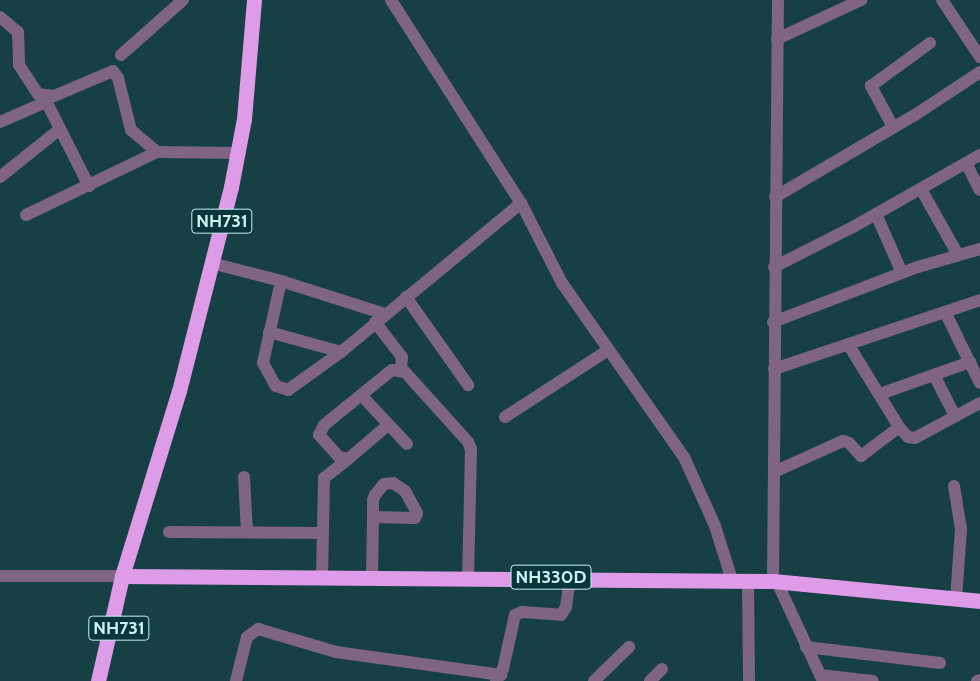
<!DOCTYPE html>
<style>
body{margin:0}
#map{position:relative;width:980px;height:681px;overflow:hidden;background:#164044;font-family:Cabin,sans-serif}
div>[style]{position:absolute}
[style*='--x']{left:calc(var(--x)*1px);top:calc(var(--y)*1px);width:calc(var(--w)*1px);rotate:calc(var(--a)*1deg)}
.minor>*{height:12px;margin:-6px;padding:0 6px;transform-origin:6px;border-radius:6px;background:#7f6483}
.highway>*{height:15px;margin:-7.5px;padding:0 7.5px;transform-origin:7.5px;border-radius:7.5px;background:#de9be7}
span{translate:-50% -50%;white-space:nowrap;text-align:center;line-height:1.15;-webkit-text-stroke:5px #093639;paint-order:stroke}
.shield-label span{padding:1px 4px;background:#093639;border:1px solid;border-radius:4px;-webkit-text-stroke-width:0}
.shield-label{font-size:18px;color:#cdf2f5;font-weight:700}
</style>
<div id="map">
<div class="minor">
<div style="--x:391;--y:0;--w:241;--a:57.4"></div>
<div style="--x:521;--y:203;--w:90;--a:62.9"></div>
<div style="--x:562;--y:283;--w:213;--a:55"></div>
<div style="--x:684;--y:457;--w:76;--a:65.8"></div>
<div style="--x:715;--y:526;--w:57;--a:72.5"></div>
<div style="--x:942;--y:0;--w:69;--a:56.3"></div>
<div style="--x:0;--y:17;--w:23;--a:40"></div>
<div style="--x:18;--y:32;--w:33;--a:88"></div>
<div style="--x:19;--y:65;--w:35;--a:57"></div>
<div style="--x:38;--y:94;--w:16;--a:7"></div>
<div style="--x:54;--y:96;--w:64;--a:-23"></div>
<div style="--x:113;--y:71;--w:9;--a:54"></div>
<div style="--x:118;--y:78;--w:54;--a:76"></div>
<div style="--x:131;--y:130;--w:34;--a:40"></div>
<div style="--x:157;--y:152;--w:81;--a:0.7"></div>
<div style="--x:777;--y:39;--w:93;--a:-24.9"></div>
<div style="--x:121;--y:55;--w:83;--a:-41.6"></div>
<div style="--x:44;--y:97;--w:100;--a:63.2"></div>
<div style="--x:0;--y:122;--w:50;--a:-23.5"></div>
<div style="--x:893;--y:127;--w:47;--a:-118.2"></div>
<div style="--x:871;--y:86;--w:73;--a:-36.1"></div>
<div style="--x:966;--y:163;--w:30;--a:63"></div>
<div style="--x:0;--y:177;--w:77;--a:-38.7"></div>
<div style="--x:921;--y:189;--w:76;--a:60.7"></div>
<div style="--x:775;--y:197;--w:162;--a:-30.4"></div>
<div style="--x:915;--y:115;--w:78;--a:-33.5"></div>
<div style="--x:876;--y:214;--w:64;--a:66.2"></div>
<div style="--x:26;--y:215;--w:145;--a:-25.7"></div>
<div style="--x:211;--y:263;--w:72;--a:14.4"></div>
<div style="--x:281;--y:281;--w:109;--a:17.6"></div>
<div style="--x:774;--y:267;--w:89;--a:-26.9"></div>
<div style="--x:853;--y:227;--w:146;--a:-29.6"></div>
<div style="--x:281;--y:281;--w:84;--a:102.4"></div>
<div style="--x:263;--y:363;--w:26;--a:61"></div>
<div style="--x:276;--y:386;--w:13;--a:18"></div>
<div style="--x:288;--y:390;--w:65;--a:-35.6"></div>
<div style="--x:341;--y:352;--w:234;--a:-39.6"></div>
<div style="--x:406;--y:297;--w:108;--a:54.8"></div>
<div style="--x:945;--y:312;--w:79;--a:63.8"></div>
<div style="--x:375;--y:322;--w:44;--a:52.4"></div>
<div style="--x:402;--y:357;--w:12;--a:95"></div>
<div style="--x:773;--y:322;--w:155;--a:-20.8"></div>
<div style="--x:918;--y:267;--w:65;--a:-16.2"></div>
<div style="--x:269;--y:332;--w:75;--a:15.5"></div>
<div style="--x:848;--y:344;--w:97;--a:58.4"></div>
<div style="--x:899;--y:427;--w:13;--a:48"></div>
<div style="--x:908;--y:437;--w:7;--a:8"></div>
<div style="--x:915;--y:438;--w:74;--a:-28.3"></div>
<div style="--x:774;--y:369;--w:217;--a:-18.5"></div>
<div style="--x:934;--y:375;--w:46;--a:62.9"></div>
<div style="--x:880;--y:394;--w:96;--a:-19.6"></div>
<div style="--x:361;--y:395;--w:67;--a:46.8"></div>
<div style="--x:505;--y:417;--w:123;--a:-33"></div>
<div style="--x:388;--y:425;--w:52;--a:139.6"></div>
<div style="--x:348;--y:459;--w:9;--a:-167"></div>
<div style="--x:339;--y:457;--w:30;--a:-132"></div>
<div style="--x:319;--y:435;--w:11;--a:-63"></div>
<div style="--x:324;--y:425;--w:87;--a:-39"></div>
<div style="--x:392;--y:370;--w:13;--a:9"></div>
<div style="--x:405;--y:372;--w:94;--a:48"></div>
<div style="--x:468;--y:442;--w:8;--a:67"></div>
<div style="--x:471;--y:449;--w:128;--a:91.3"></div>
<div style="--x:774;--y:472;--w:76;--a:-24.2"></div>
<div style="--x:843;--y:441;--w:6;--a:18"></div>
<div style="--x:849;--y:443;--w:18;--a:47"></div>
<div style="--x:861;--y:456;--w:48;--a:-37.3"></div>
<div style="--x:244;--y:477;--w:55;--a:86.9"></div>
<div style="--x:954;--y:486;--w:44;--a:80.8"></div>
<div style="--x:961;--y:529;--w:69;--a:94.1"></div>
<div style="--x:169;--y:532;--w:151;--a:0.4"></div>
<div style="--x:322;--y:575;--w:97;--a:-88.8"></div>
<div style="--x:324;--y:478;--w:31;--a:-38"></div>
<div style="--x:0;--y:576;--w:122;--a:0"></div>
<div style="--x:372;--y:576;--w:59;--a:-89"></div>
<div style="--x:373;--y:517;--w:17;--a:-90"></div>
<div style="--x:373;--y:500;--w:5;--a:-68"></div>
<div style="--x:375;--y:495;--w:14;--a:-51"></div>
<div style="--x:384;--y:484;--w:9;--a:-6"></div>
<div style="--x:393;--y:483;--w:14;--a:34"></div>
<div style="--x:405;--y:491;--w:25;--a:61"></div>
<div style="--x:417;--y:513;--w:5;--a:112"></div>
<div style="--x:415;--y:518;--w:42;--a:-178.6"></div>
<div style="--x:748;--y:581;--w:100;--a:89.4"></div>
<div style="--x:773;--y:581;--w:581;--a:-89.51"></div>
<div style="--x:777;--y:582;--w:109;--a:65.1"></div>
<div style="--x:806;--y:647;--w:135;--a:6.8"></div>
<div style="--x:820;--y:675;--w:53;--a:6.5"></div>
<div style="--x:236;--y:681;--w:45;--a:-76"></div>
<div style="--x:247;--y:637;--w:14;--a:-36"></div>
<div style="--x:258;--y:629;--w:81;--a:16.4"></div>
<div style="--x:336;--y:652;--w:167;--a:7.9"></div>
<div style="--x:496;--y:681;--w:14;--a:-60"></div>
<div style="--x:503;--y:669;--w:55;--a:-77.5"></div>
<div style="--x:515;--y:615;--w:8;--a:-23"></div>
<div style="--x:522;--y:612;--w:39;--a:4"></div>
<div style="--x:561;--y:615;--w:9;--a:-58"></div>
<div style="--x:566;--y:607;--w:30;--a:-82"></div>
<div style="--x:594;--y:681;--w:49;--a:-44.2"></div>
<div style="--x:650;--y:681;--w:17;--a:-45"></div>
<div style="--x:977;--y:681;--w:3;--a:-18"></div>
</div>
<div class="highway">
<div style="--x:122;--y:576;--w:651;--a:0.44"></div>
<div style="--x:773;--y:581;--w:208;--a:5.5"></div>
<div style="--x:98;--y:681;--w:108;--a:-77.1"></div>
<div style="--x:122;--y:576;--w:194;--a:-72.9"></div>
<div style="--x:179;--y:391;--w:211;--a:-75.7"></div>
<div style="--x:231;--y:187;--w:69;--a:-79.2"></div>
<div style="--x:244;--y:119;--w:119;--a:-85.2"></div>
</div>
<div class="shield-label">
<span style="left:222px;top:221px">NH731</span>
<span style="left:551px;top:577px">NH330D</span>
<span style="left:119px;top:628px">NH731</span>
</div>
</div>
